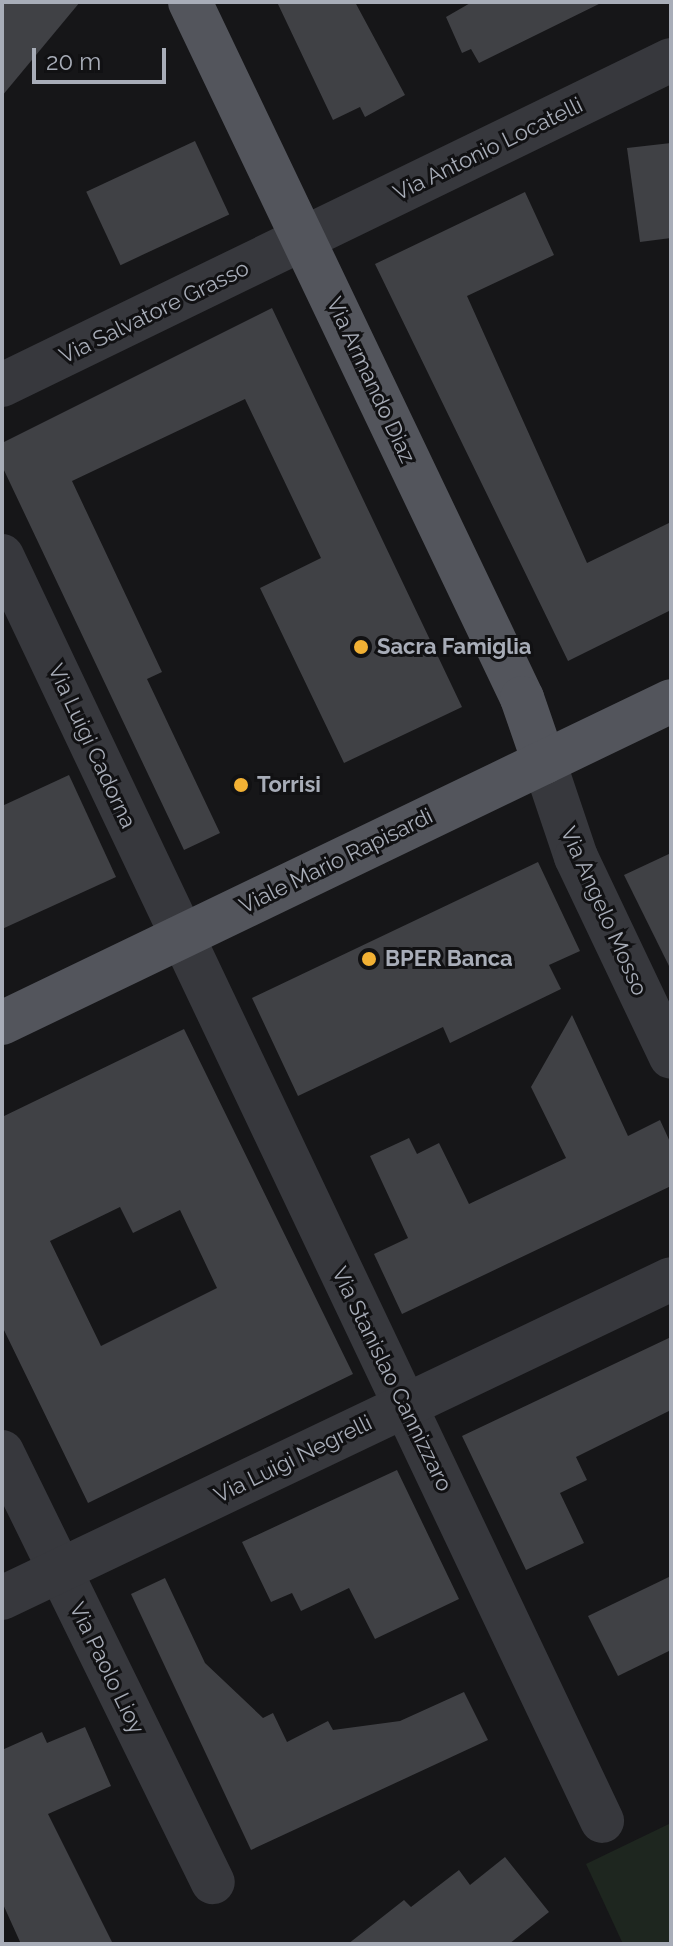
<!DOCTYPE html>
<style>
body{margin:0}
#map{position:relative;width:673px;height:1946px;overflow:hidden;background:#161618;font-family:Raleway,sans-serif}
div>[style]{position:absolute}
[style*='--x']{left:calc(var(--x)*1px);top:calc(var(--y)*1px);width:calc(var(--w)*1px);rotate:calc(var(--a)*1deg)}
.green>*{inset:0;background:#1e261f}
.building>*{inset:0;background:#404145;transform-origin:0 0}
.minor>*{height:44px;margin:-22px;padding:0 22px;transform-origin:22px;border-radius:22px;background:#37383d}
.major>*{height:44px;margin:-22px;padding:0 22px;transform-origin:22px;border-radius:22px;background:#53555c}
.dots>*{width:22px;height:22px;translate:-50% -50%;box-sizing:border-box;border:4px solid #111113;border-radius:50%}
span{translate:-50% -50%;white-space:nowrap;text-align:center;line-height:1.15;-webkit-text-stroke:6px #111113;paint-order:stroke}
.street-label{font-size:22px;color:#a8adb8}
.poi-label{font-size:22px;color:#a8adb8;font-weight:700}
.left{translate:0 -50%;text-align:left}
.frame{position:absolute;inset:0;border:4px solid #a8adb8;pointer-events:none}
.scale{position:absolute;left:32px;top:48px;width:134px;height:36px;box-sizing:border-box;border:4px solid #a8adb8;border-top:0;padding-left:10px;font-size:24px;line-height:28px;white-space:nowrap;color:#a8adb8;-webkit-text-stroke:6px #111113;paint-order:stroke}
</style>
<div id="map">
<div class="green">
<div style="clip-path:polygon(671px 1823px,671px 1944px,623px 1944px,586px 1864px)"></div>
</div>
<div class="building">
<div style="clip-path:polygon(2px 2px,80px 2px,2px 96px)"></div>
<div style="clip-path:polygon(277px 2px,355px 2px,405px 95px,365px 117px,360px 107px,333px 120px)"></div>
<div style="clip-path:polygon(472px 2px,603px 2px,479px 63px,471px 49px,462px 53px,446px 17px)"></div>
<div style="left:195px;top:141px;width:81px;height:120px;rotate:65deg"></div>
<div style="clip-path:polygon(671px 143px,671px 238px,640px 242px,627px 148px)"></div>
<div style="clip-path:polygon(525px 192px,554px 255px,467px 296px,587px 563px,671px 522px,671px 610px,568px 661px,375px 264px)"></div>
<div style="clip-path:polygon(272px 308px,462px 707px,344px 763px,260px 588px,321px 558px,245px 399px,72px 481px,162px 672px,147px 679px,220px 833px,184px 850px,2px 466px,2px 443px)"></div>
<div style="clip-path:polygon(69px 775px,116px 877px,2px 929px,2px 806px)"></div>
<div style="clip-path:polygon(671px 853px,671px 970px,624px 875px)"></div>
<div style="clip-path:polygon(538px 862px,580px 951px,549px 965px,561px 989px,450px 1043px,443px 1027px,298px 1096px,252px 998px)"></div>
<div style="clip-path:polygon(572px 1015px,628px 1136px,660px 1120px,671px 1144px,671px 1186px,402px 1314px,374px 1254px,408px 1238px,370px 1156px,409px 1138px,417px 1154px,439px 1143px,469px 1204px,566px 1158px,531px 1087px)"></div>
<div style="clip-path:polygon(evenodd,184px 1029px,353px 1374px,88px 1503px,2px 1326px,2px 1117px,184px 1029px,120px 1207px,133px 1233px,180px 1210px,217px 1288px,101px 1346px,50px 1241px,120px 1207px)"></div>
<div style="clip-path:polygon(671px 1337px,671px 1410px,576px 1457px,587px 1480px,560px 1493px,584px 1543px,526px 1570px,462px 1436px)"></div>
<div style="clip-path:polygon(397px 1470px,459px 1599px,375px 1639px,349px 1588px,301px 1611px,292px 1593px,271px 1602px,242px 1542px)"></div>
<div style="clip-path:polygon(671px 1576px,671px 1650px,618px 1676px,588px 1616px)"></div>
<div style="clip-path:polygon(165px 1578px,205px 1663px,263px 1718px,273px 1713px,287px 1742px,328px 1721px,333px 1730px,400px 1721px,464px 1692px,488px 1740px,251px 1850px,131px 1594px)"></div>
<div style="clip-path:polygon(85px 1727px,111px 1786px,48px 1814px,113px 1944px,21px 1944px,2px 1902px,2px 1750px,42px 1732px,47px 1743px)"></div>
<div style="clip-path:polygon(505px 1857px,549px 1912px,509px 1944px,348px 1944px,404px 1900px,411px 1907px,459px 1870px,470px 1885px)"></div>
</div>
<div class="minor">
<div style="--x:2;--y:385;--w:744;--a:-25.91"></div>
<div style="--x:2;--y:556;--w:1400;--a:64.62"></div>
<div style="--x:544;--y:762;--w:100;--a:71.4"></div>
<div style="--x:576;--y:857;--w:221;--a:64.6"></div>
<div style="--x:2;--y:1452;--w:479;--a:63.9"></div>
<div style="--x:2;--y:1598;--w:741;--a:-25.49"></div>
</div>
<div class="major">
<div style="--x:190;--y:2;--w:771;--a:64.5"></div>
<div style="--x:522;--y:698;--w:68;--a:71"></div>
<div style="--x:2;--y:1023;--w:742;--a:-25.7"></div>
</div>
<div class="dots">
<div style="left:361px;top:647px;background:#f2b134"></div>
<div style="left:241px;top:785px;background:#f2b134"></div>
<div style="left:369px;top:959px;background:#f2b134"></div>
</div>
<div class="street-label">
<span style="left:488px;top:149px;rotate:-26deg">Via Antonio Locatelli</span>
<span style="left:154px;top:312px;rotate:-26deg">Via Salvatore Grasso</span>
<span style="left:371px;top:380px;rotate:65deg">Via Armando Diaz</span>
<span style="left:92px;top:746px;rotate:65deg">Via Luigi Cadorna</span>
<span style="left:336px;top:861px;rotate:-26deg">Viale Mario Rapisardi</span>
<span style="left:604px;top:911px;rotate:66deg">Via Angelo Mosso</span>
<span style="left:392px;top:1379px;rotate:64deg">Via Stanislao Cannizzaro</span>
<span style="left:293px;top:1459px;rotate:-26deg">Via Luigi Negrelli</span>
<span style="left:107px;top:1668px;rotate:64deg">Via Paolo Lioy</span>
</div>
<div class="poi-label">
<span class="left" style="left:377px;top:647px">Sacra Famiglia</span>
<span class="left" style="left:257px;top:785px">Torrisi</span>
<span class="left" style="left:385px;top:959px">BPER Banca</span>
</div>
<div class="frame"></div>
<div class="scale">20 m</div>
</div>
